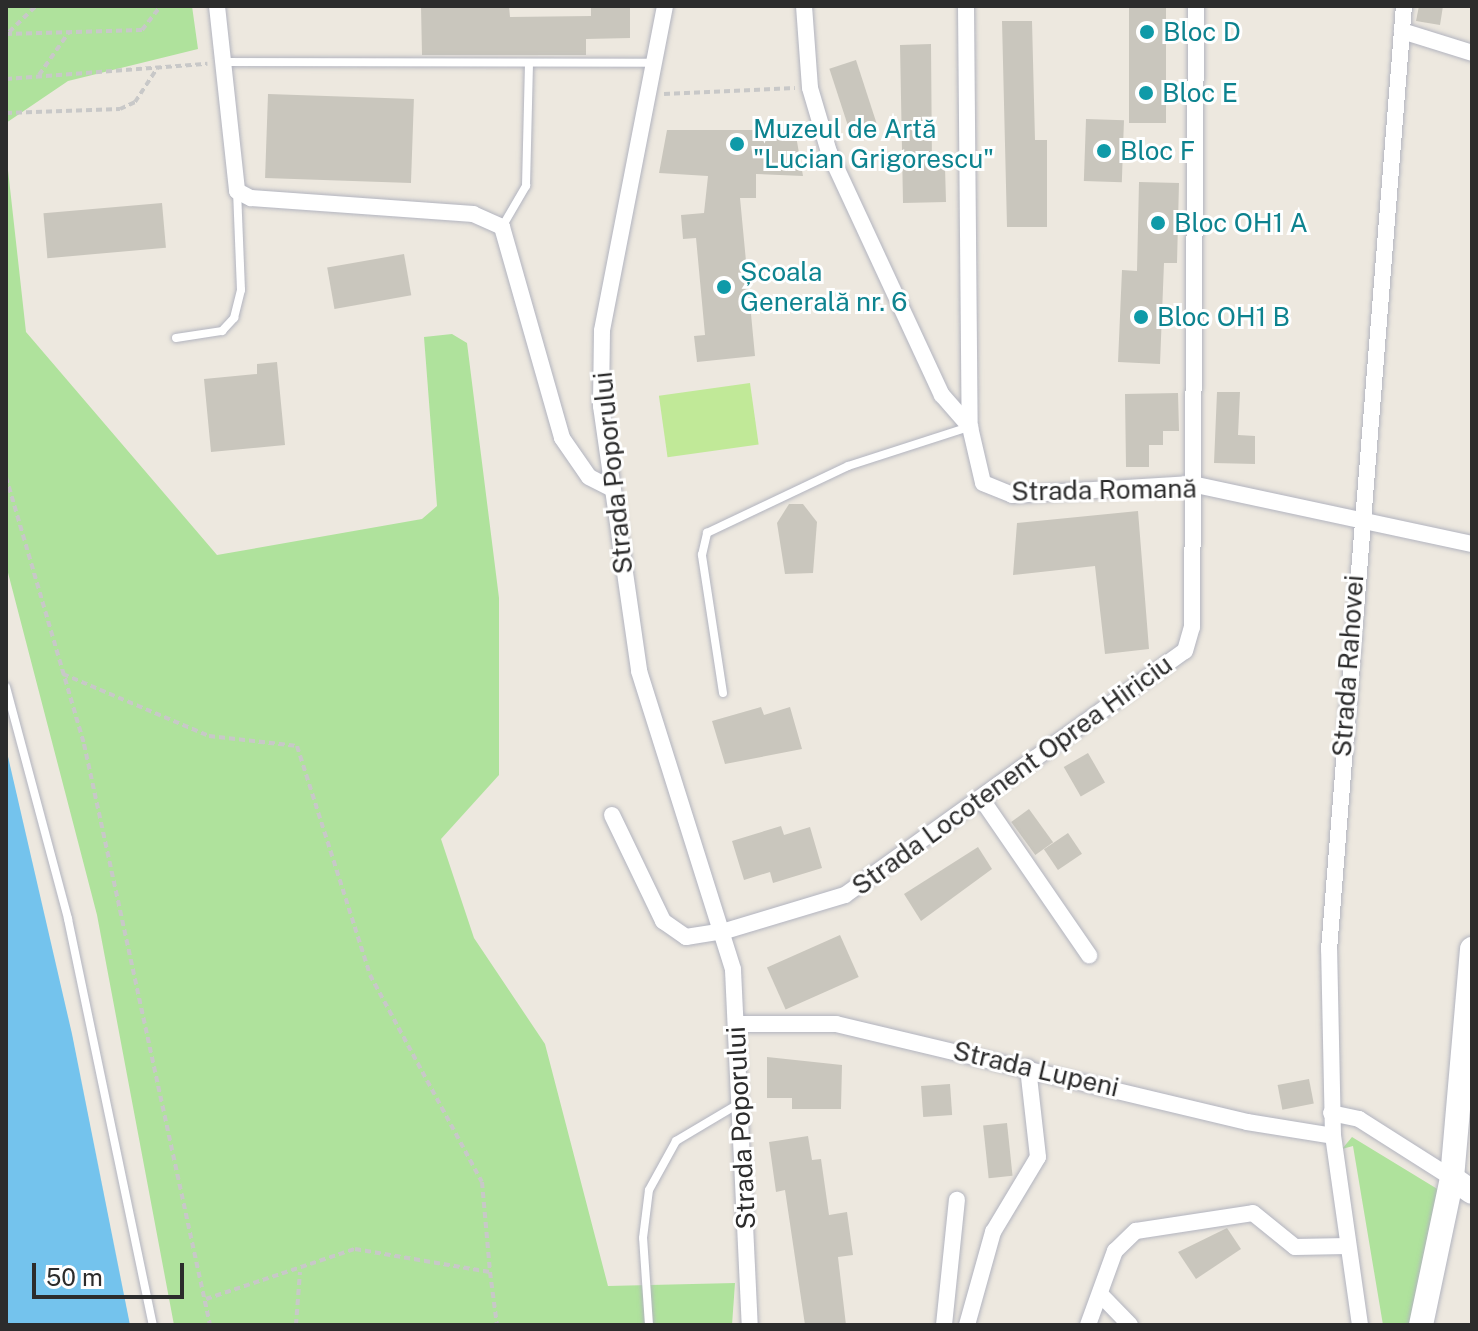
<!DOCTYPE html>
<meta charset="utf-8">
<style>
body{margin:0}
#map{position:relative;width:1478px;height:1331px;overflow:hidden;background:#ede8df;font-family:"Public Sans",sans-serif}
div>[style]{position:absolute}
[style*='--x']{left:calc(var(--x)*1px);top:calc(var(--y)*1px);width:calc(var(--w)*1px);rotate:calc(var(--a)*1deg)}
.green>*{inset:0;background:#afe29c}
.pitch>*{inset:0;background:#c1e998;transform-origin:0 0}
.water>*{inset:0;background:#74c3ed}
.building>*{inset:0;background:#c9c6bd;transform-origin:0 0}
.path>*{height:4px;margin-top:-2px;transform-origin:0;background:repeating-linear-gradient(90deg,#c8c8c8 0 6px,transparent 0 10px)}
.roads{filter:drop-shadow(0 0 2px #b2b4bf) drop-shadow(0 0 2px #b2b4bf)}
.lane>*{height:8px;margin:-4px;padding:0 4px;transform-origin:4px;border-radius:4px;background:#fff}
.street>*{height:16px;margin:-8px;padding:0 8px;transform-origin:8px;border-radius:8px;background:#fff}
.secondary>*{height:24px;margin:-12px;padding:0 12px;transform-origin:12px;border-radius:12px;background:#fff}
.dots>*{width:22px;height:22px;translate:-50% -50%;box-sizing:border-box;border:4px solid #fff;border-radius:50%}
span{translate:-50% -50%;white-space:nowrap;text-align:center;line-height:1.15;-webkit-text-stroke:6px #fff;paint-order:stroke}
.culture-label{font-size:26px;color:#0d838f}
.left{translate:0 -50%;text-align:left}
.street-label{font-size:26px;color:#2c2c2c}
.frame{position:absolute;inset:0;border:8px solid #2c2c2c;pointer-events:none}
.scale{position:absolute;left:32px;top:1263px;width:152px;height:36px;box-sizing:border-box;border:4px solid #2c2c2c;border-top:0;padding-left:10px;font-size:24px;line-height:28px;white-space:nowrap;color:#2c2c2c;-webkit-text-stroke:6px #fff;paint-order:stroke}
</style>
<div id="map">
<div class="green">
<div style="clip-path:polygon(6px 6px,192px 6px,198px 49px,68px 81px,6px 123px)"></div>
<div style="clip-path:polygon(6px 152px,26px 332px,217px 555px,422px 519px,437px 506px,424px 337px,452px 334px,467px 343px,499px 598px,499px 775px,441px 839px,474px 938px,545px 1044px,608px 1286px,735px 1283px,732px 1325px,174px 1325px,97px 915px,6px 565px)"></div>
<div style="clip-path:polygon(1352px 1137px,1439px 1190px,1414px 1325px,1383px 1325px,1353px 1146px,1342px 1149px)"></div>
</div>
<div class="pitch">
<div style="left:750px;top:383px;width:62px;height:92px;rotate:82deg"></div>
</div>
<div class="water">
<div style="clip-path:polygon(6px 748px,72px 1034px,130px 1325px,6px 1325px)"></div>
</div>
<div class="building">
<div style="clip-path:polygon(421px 6px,509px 6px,510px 17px,591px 16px,591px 6px,630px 6px,630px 38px,586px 39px,586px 55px,422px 55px)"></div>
<div style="left:1129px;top:6px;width:37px;height:117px"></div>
<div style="clip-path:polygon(1419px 6px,1443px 6px,1440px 25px,1416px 21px)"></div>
<div style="clip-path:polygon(1002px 21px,1032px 21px,1035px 140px,1047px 140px,1047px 227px,1007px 227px)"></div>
<div style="clip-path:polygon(931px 44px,932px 167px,945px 167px,946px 202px,903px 203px,900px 45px)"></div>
<div style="left:856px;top:60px;width:67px;height:28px;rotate:72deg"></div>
<div style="left:268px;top:94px;width:146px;height:84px;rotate:2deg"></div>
<div style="left:1086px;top:119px;width:38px;height:62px;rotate:2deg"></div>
<div style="clip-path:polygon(667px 130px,795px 130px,803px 176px,756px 174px,756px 198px,740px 198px,755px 356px,697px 362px,694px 336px,705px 335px,696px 238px,683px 239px,681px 215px,704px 213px,708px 176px,659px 173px)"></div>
<div style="clip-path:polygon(1139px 182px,1179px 183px,1177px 263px,1164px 263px,1160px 364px,1118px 362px,1122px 270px,1137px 271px)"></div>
<div style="left:162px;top:203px;width:45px;height:119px;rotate:85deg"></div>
<div style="left:404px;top:254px;width:42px;height:78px;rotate:80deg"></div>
<div style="clip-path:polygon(277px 362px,285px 445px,211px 452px,204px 379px,257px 374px,257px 364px)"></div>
<div style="clip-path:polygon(1217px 392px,1240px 392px,1238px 435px,1255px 436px,1255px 464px,1214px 463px)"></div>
<div style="clip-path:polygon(1178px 393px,1179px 431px,1163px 431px,1163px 445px,1149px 445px,1149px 467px,1126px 467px,1125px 394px)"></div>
<div style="clip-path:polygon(789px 504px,803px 504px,817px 522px,813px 573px,785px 574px,777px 523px)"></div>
<div style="clip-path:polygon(1138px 511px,1149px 649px,1105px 654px,1095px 566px,1013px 575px,1017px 523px)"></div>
<div style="clip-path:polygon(761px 707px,764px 715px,790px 707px,802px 749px,725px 764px,712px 721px)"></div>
<div style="left:1088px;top:753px;width:34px;height:28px;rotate:60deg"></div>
<div style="left:1029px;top:809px;width:41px;height:22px;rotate:54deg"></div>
<div style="clip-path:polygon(781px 826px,784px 835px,810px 827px,822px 868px,773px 883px,770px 872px,744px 880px,732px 841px)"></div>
<div style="left:1068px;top:833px;width:25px;height:29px;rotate:56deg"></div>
<div style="clip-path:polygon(978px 847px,992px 869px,921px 921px,904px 894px)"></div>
<div style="left:840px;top:935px;width:46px;height:80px;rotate:66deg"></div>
<div style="clip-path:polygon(767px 1057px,842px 1065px,841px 1109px,792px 1109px,792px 1098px,767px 1098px)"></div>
<div style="left:1309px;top:1079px;width:25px;height:32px;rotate:79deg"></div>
<div style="left:950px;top:1084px;width:31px;height:29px;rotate:86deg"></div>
<div style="left:1007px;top:1123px;width:53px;height:24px;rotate:84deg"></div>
<div style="clip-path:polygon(808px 1136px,812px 1160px,821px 1159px,829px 1215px,847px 1212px,853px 1255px,838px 1257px,846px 1325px,805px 1325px,785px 1190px,776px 1192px,769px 1142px)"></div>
<div style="clip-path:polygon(1227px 1228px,1241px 1249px,1196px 1279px,1178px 1252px)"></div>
</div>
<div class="path">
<div style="--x:9;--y:32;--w:37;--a:-44"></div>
<div style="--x:6;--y:34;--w:136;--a:-1.7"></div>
<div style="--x:142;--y:30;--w:31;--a:-52"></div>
<div style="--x:39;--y:75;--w:52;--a:-55.1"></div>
<div style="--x:6;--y:79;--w:202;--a:-4.3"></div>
<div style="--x:664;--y:94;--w:131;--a:-2.6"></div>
<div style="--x:6;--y:113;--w:114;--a:-2"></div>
<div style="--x:120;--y:109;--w:17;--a:-25"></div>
<div style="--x:135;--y:102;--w:42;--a:-56.7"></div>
<div style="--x:6;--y:477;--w:278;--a:73.7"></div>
<div style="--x:84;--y:744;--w:595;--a:77.76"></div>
<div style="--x:63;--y:674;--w:159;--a:23"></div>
<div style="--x:209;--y:736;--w:89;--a:6.5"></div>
<div style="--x:297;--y:746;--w:240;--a:72.3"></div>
<div style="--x:370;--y:975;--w:235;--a:61.6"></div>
<div style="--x:482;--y:1182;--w:90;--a:84.9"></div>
<div style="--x:206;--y:1299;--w:157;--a:-18.6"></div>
<div style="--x:355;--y:1249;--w:137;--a:9.7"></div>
<div style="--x:490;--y:1272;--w:53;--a:82.5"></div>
<div style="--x:296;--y:1325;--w:53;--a:-85.7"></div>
</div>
<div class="roads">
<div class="lane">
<div style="--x:221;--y:62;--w:434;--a:0.1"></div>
<div style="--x:502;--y:227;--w:48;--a:-59.7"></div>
<div style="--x:526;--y:186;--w:123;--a:-88.6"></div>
<div style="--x:176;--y:338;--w:47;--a:-8.7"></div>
<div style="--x:222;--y:331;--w:18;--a:-47"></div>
<div style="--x:234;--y:318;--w:29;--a:-76"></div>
<div style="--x:241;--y:290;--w:98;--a:-92.3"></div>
<div style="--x:6;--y:687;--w:240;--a:75"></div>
<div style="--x:68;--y:919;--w:415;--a:78.2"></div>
<div style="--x:723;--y:693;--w:140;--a:-98.7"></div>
<div style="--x:702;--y:555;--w:23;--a:-77"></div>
<div style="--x:707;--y:533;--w:156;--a:-25.4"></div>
<div style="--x:848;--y:466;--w:127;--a:-17.9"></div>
<div style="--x:649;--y:1325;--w:87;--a:-93.9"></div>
<div style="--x:643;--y:1238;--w:48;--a:-82.9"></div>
<div style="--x:649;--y:1190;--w:56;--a:-61.1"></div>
<div style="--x:676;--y:1141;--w:74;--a:-30.7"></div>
</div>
<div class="street">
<div style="--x:217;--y:6;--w:186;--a:83.8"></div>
<div style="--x:237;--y:191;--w:16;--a:27"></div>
<div style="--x:251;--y:198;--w:223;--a:4.1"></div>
<div style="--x:473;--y:214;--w:32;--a:24"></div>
<div style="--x:502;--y:227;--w:219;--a:74.1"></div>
<div style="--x:562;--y:438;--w:47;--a:55.3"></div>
<div style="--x:589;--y:477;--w:25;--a:27"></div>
<div style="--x:665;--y:6;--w:331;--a:101"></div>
<div style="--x:602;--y:331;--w:75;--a:90.8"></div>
<div style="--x:601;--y:406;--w:268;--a:81.8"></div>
<div style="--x:639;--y:671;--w:313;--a:72.5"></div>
<div style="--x:733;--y:970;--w:355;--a:87.3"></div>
<div style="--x:804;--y:6;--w:82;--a:85.8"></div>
<div style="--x:810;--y:88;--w:67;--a:73.5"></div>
<div style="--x:829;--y:152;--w:268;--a:65.1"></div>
<div style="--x:942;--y:395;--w:43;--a:48.8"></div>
<div style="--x:966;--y:6;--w:421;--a:89.5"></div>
<div style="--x:970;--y:427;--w:57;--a:76.9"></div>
<div style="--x:983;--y:483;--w:31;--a:22"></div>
<div style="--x:1012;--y:495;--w:180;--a:-3.5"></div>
<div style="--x:1192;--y:484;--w:286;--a:12.1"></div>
<div style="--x:1402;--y:31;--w:73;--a:17.4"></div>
<div style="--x:981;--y:798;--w:191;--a:55.5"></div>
<div style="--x:612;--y:815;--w:118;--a:64.3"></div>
<div style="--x:663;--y:921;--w:28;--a:35"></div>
<div style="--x:686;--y:937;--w:39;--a:-9"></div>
<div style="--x:725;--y:931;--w:125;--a:-16.7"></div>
<div style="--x:845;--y:895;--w:418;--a:-35.7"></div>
<div style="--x:1185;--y:651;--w:25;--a:-74"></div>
<div style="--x:1192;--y:627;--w:621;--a:-89.63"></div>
<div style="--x:737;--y:1024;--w:99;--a:0"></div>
<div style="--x:836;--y:1024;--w:423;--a:13.4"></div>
<div style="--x:1247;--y:1122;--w:87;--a:9.2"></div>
<div style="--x:1331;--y:1113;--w:29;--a:12"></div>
<div style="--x:1359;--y:1119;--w:110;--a:32.4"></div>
<div style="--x:1100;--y:1294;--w:43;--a:45.9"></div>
<div style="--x:944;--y:1325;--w:126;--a:-84.1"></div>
<div style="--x:967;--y:1325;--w:97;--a:-74.4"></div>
<div style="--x:993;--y:1232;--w:87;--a:-59"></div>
<div style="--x:1038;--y:1157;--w:90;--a:-96.4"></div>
<div style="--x:1088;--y:1325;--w:79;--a:-70"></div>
<div style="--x:1115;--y:1251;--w:29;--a:-44"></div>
<div style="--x:1136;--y:1231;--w:118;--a:-8.7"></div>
<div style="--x:1253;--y:1213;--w:54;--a:39"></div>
<div style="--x:1295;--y:1247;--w:52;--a:-1.1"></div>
<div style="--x:1360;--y:1325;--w:191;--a:-98.1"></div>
<div style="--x:1333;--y:1136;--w:186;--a:-91.2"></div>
<div style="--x:1329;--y:950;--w:947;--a:-85.46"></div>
</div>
<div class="secondary">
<div style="--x:1452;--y:1178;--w:24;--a:35"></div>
<div style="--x:1421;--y:1325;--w:150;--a:-78.1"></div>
<div style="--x:1452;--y:1178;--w:230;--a:-85"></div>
</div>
</div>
<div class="dots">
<div style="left:1147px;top:32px;background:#0f9aa8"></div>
<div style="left:1146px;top:93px;background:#0f9aa8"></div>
<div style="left:737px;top:144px;background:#0f9aa8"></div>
<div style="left:1104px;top:151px;background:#0f9aa8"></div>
<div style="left:1158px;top:223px;background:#0f9aa8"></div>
<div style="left:724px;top:287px;background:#0f9aa8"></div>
<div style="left:1141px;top:317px;background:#0f9aa8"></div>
</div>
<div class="culture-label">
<span class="left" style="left:1163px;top:32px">Bloc D</span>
<span class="left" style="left:1162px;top:93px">Bloc E</span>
<span class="left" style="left:753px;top:144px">Muzeul de Artă<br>"Lucian Grigorescu"</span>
<span class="left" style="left:1120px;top:151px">Bloc F</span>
<span class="left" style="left:1174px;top:223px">Bloc OH1 A</span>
<span class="left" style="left:740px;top:287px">Școala<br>Generală nr. 6</span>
<span class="left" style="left:1157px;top:317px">Bloc OH1 B</span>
</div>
<div class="street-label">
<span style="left:613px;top:473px;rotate:-96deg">Strada Poporului</span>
<span style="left:1104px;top:490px;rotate:-1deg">Strada Romană</span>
<span style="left:1348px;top:666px;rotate:-86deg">Strada Rahovei</span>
<span style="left:1012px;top:775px;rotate:-36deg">Strada Locotenent Oprea Hiriciu</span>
<span style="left:1036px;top:1069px;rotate:13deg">Strada Lupeni</span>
<span style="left:741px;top:1128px;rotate:-93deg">Strada Poporului</span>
</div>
<div class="frame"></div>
<div class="scale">50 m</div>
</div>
